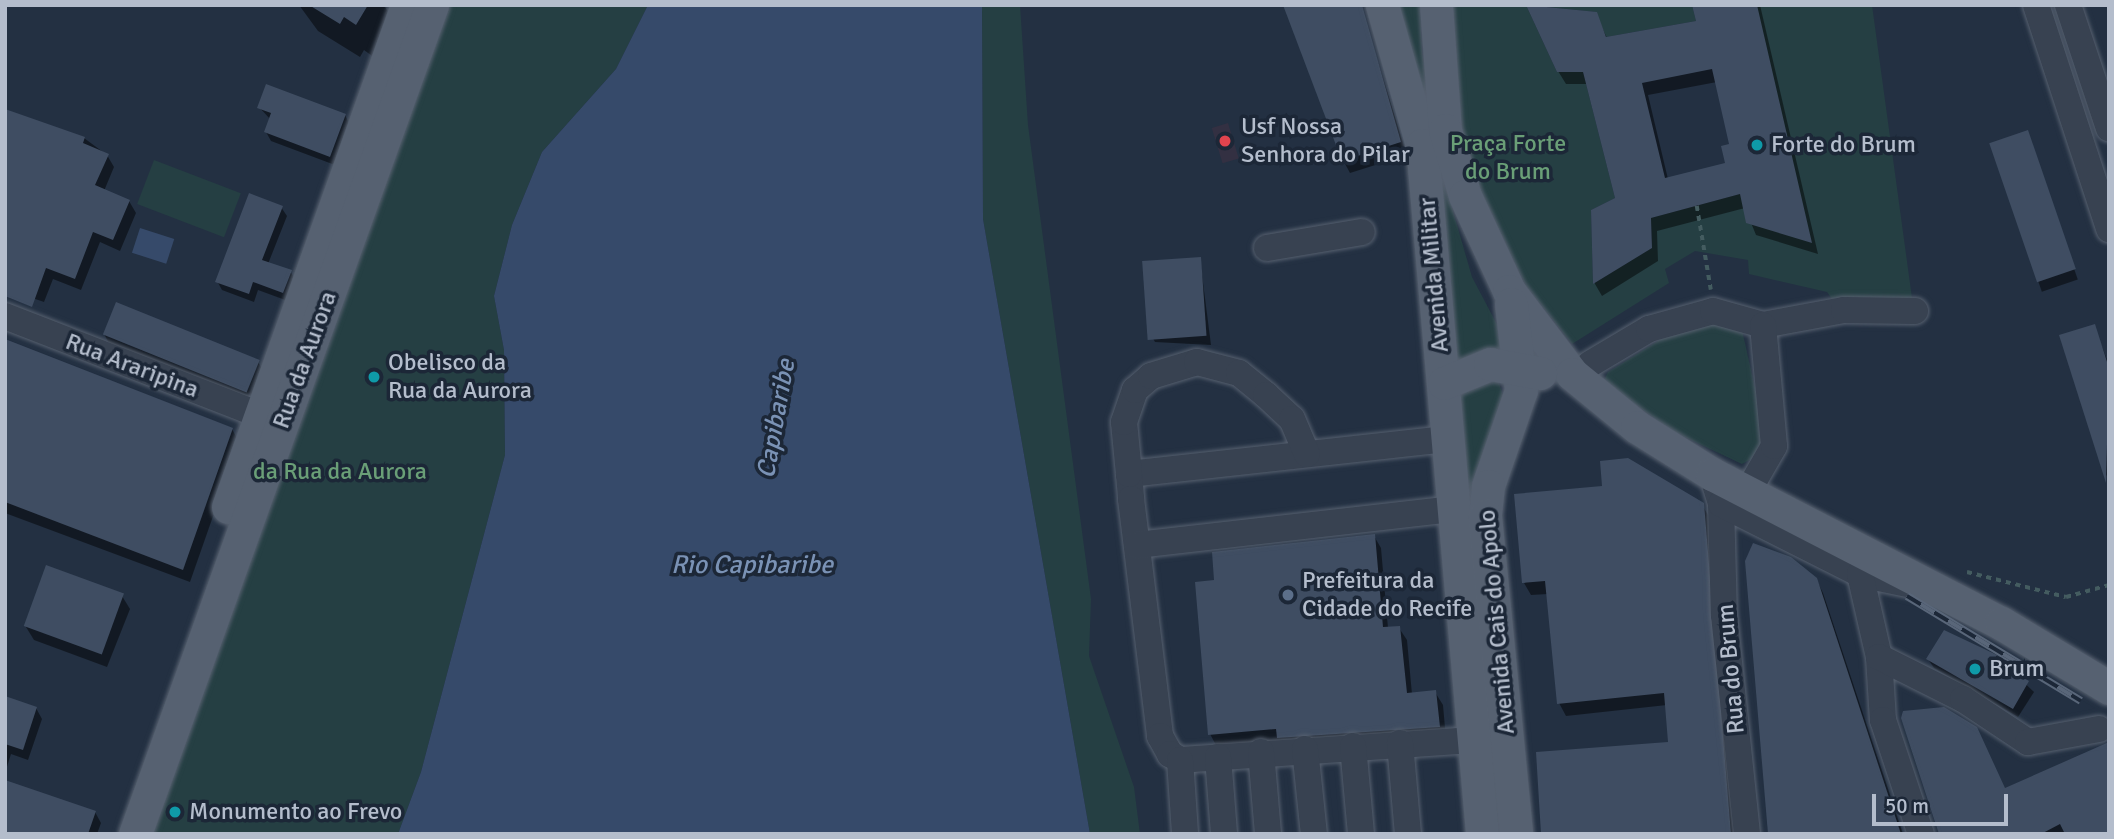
<!DOCTYPE html>
<meta charset="utf-8">
<style>
body{margin:0}
#map{position:relative;width:2114px;height:839px;overflow:hidden;background:#233042;font-family:Signika,sans-serif}
div>[style]{position:absolute}
[style*='--x']{left:calc(var(--x)*1px);top:calc(var(--y)*1px);width:calc(var(--w)*1px);rotate:calc(var(--a)*1deg)}
.medical>*{inset:0;background:#333042;transform-origin:0 0}
.green>*{inset:0;background:#253f43;transform-origin:0 0}
.water>*{inset:0;background:#364a6a;transform-origin:0 0}
.shadow>*{inset:0;background:#0007;transform-origin:0 0}
.building>*{inset:0;background:#3f4d62;transform-origin:0 0}
.path>*{height:3.5px;margin-top:-1.75px;transform-origin:0;background:repeating-linear-gradient(90deg,#445c60 0 5px,transparent 0 10px)}
.roads{filter:drop-shadow(0 0 2px #56606f) drop-shadow(0 0 2px #56606f)}
.minor>*{height:26px;margin:-13px;padding:0 13px;transform-origin:13px;border-radius:13px;background:#384251}
.major>*{height:33px;margin:-16.5px;padding:0 16.5px;transform-origin:16.5px;border-radius:16.5px;background:#566171}
.rail>*{height:8px;margin-top:-4px;transform-origin:0;background:repeating-linear-gradient(90deg,#1c2737 0 16px,#596679 0 32px);box-sizing:border-box;border-block:2px solid #596679}
.dots>*{width:19px;height:19px;translate:-50% -50%;box-sizing:border-box;border:4px solid #1c2737;border-radius:50%}
span{translate:-50% -50%;white-space:nowrap;text-align:center;line-height:1.15;-webkit-text-stroke:7px #1c2737;paint-order:stroke}
.poi-label{font-size:24px;color:#b4bdcc}
.left{translate:0 -50%;text-align:left}
.park-label{font-size:24px;color:#6a9f77}
.street-label{font-size:24px;color:#b4bdcc}
.water-label{font-size:26px;color:#7a92b5;font-style:italic}
.frame{position:absolute;inset:0;border:7px solid #b4bdcc;pointer-events:none}
.scale{position:absolute;left:1872px;top:794px;width:136px;height:32px;box-sizing:border-box;border:4px solid #b4bdcc;border-top:0;padding-left:9px;font-size:21px;line-height:24px;white-space:nowrap;color:#b4bdcc;-webkit-text-stroke:5px #1c2737;paint-order:stroke}
</style>
<div id="map">
<div class="medical">
<div style="left:1228px;top:123px;width:37px;height:17px;rotate:73deg"></div>
</div>
<div class="green">
<div style="clip-path:polygon(447px 5px,648px 5px,616px 69px,542px 152px,512px 225px,494px 296px,504px 350px,505px 455px,421px 772px,398px 834px,148px 834px)"></div>
<div style="clip-path:polygon(982px 5px,1020px 5px,1028px 125px,1091px 599px,1089px 656px,1134px 787px,1140px 834px,1090px 834px,983px 219px)"></div>
<div style="clip-path:polygon(1394px 5px,1420px 5px,1422px 52px,1453px 211px,1472px 277px,1501px 332px,1501px 350px,1457px 361px)"></div>
<div style="clip-path:polygon(1446px 5px,1526px 5px,1557px 72px,1583px 72px,1615px 198px,1591px 210px,1593px 284px,1652px 248px,1651px 218px,1740px 194px,1757px 5px,1872px 5px,1912px 298px,1835px 303px,1827px 292px,1749px 274px,1748px 260px,1695px 251px,1665px 269px,1669px 283px,1572px 344px,1526px 286px,1480px 192px,1461px 133px)"></div>
<div style="clip-path:polygon(1527px 5px,1692px 5px,1696px 21px,1606px 37px,1596px 12px)"></div>
<div style="left:154px;top:160px;width:93px;height:47px;rotate:21deg"></div>
<div style="clip-path:polygon(1730px 320px,1742px 330px,1766px 437px,1757px 456px,1742px 464px,1674px 432px,1603px 382px,1608px 372px,1666px 336px)"></div>
<div style="clip-path:polygon(1498px 380px,1503px 395px,1487px 636px,1458px 423px,1460px 386px)"></div>
</div>
<div class="water">
<div style="clip-path:polygon(648px 5px,982px 5px,983px 219px,1090px 834px,398px 834px,421px 772px,505px 455px,504px 350px,494px 296px,512px 225px,542px 152px,616px 69px)"></div>
<div style="left:140px;top:228px;width:36px;height:26px;rotate:18deg"></div>
</div>
<div class="shadow">
<div style="clip-path:polygon(299px 5px,384px 5px,396px 26px,375px 58px,364px 50px,360px 57px,318px 31px)"></div>
<div style="clip-path:polygon(1360px 5px,1407px 155px,1350px 173px,1343px 160px)"></div>
<div style="clip-path:polygon(evenodd,1694px 5px,1760px 5px,1818px 254px,1756px 235px,1745px 208px,1657px 231px,1658px 261px,1602px 296px,1595px 284px,1593px 211px,1617px 199px,1588px 84px,1566px 84px,1558px 71px,1595px 13px,1607px 38px,1698px 23px,1694px 5px,1717px 82px,1731px 146px,1728px 164px,1668px 179px,1648px 95px,1717px 82px)"></div>
<div style="clip-path:polygon(259px 107px,345px 115px,350px 125px,335px 165px,271px 141px,266px 132px,270px 119px)"></div>
<div style="clip-path:polygon(5px 111px,84px 138px,107px 155px,114px 167px,104px 191px,129px 201px,136px 213px,120px 251px,100px 242px,81px 290px,53px 279px,44px 302px,9px 290px,5px 300px)"></div>
<div style="left:2027px;top:132px;width:156px;height:38px;rotate:71deg"></div>
<div style="clip-path:polygon(281px 207px,287px 216px,268px 264px,290px 271px,296px 280px,288px 301px,258px 290px,254px 302px,222px 290px,217px 281px)"></div>
<div style="clip-path:polygon(1200px 259px,1211px 345px,1155px 342px,1150px 333px)"></div>
<div style="clip-path:polygon(2094px 326px,2109px 365px,2108px 478px,2103px 469px)"></div>
<div style="clip-path:polygon(104px 334px,258px 362px,266px 375px,254px 403px,111px 347px)"></div>
<div style="clip-path:polygon(5px 341px,232px 429px,239px 442px,190px 582px,5px 513px)"></div>
<div style="clip-path:polygon(1702px 505px,1710px 518px,1736px 834px,1543px 834px,1669px 744px,1667px 705px,1566px 716px,1559px 703px,1548px 594px,1531px 595px,1524px 583px)"></div>
<div style="clip-path:polygon(1374px 536px,1381px 548px,1388px 628px,1399px 628px,1407px 640px,1412px 694px,1435px 692px,1443px 705px,1446px 739px,1217px 747px,1210px 734px,1216px 582px)"></div>
<div style="clip-path:polygon(1816px 579px,1823px 593px,1903px 834px,1770px 834px)"></div>
<div style="clip-path:polygon(122px 596px,130px 609px,107px 667px,34px 640px,26px 627px)"></div>
<div style="clip-path:polygon(1996px 656px,2034px 692px,2018px 717px,1934px 668px,1928px 659px)"></div>
<div style="clip-path:polygon(5px 698px,36px 708px,42px 719px,28px 760px,11px 754px,5px 773px)"></div>
<div style="clip-path:polygon(2006px 790px,2109px 834px,1941px 834px)"></div>
<div style="clip-path:polygon(95px 812px,101px 823px,97px 834px,5px 834px)"></div>
</div>
<div class="building">
<div style="clip-path:polygon(309px 5px,368px 5px,356px 25px,344px 17px,340px 24px)"></div>
<div style="clip-path:polygon(1283px 5px,1362px 5px,1401px 142px,1342px 161px)"></div>
<div style="clip-path:polygon(evenodd,1526px 5px,1597px 12px,1606px 37px,1696px 21px,1692px 5px,1757px 5px,1812px 243px,1746px 223px,1740px 194px,1651px 218px,1652px 248px,1593px 284px,1591px 210px,1615px 198px,1583px 72px,1557px 72px,1526px 5px,1712px 69px,1729px 144px,1721px 146px,1725px 163px,1665px 178px,1642px 83px,1712px 69px)"></div>
<div style="clip-path:polygon(266px 84px,346px 114px,330px 157px,264px 132px,271px 113px,257px 108px)"></div>
<div style="clip-path:polygon(5px 109px,85px 137px,83px 143px,109px 154px,95px 185px,130px 200px,113px 240px,93px 232px,75px 279px,46px 268px,32px 307px,5px 296px)"></div>
<div style="left:2028px;top:130px;width:147px;height:41px;rotate:71deg"></div>
<div style="clip-path:polygon(249px 193px,283px 206px,262px 260px,292px 270px,283px 293px,253px 282px,249px 294px,215px 282px)"></div>
<div style="left:1201px;top:257px;width:79px;height:59px;rotate:86deg"></div>
<div style="left:116px;top:302px;width:155px;height:35px;rotate:22deg"></div>
<div style="clip-path:polygon(2095px 324px,2109px 368px,2106px 483px,2059px 335px)"></div>
<div style="clip-path:polygon(5px 339px,233px 428px,183px 570px,5px 502px)"></div>
<div style="clip-path:polygon(1628px 458px,1704px 503px,1731px 834px,1541px 834px,1536px 752px,1668px 742px,1664px 693px,1557px 704px,1545px 581px,1522px 583px,1514px 494px,1602px 486px,1600px 461px)"></div>
<div style="clip-path:polygon(1375px 534px,1383px 627px,1400px 626px,1407px 693px,1436px 690px,1440px 727px,1277px 738px,1276px 729px,1208px 735px,1195px 582px,1214px 580px,1212px 552px)"></div>
<div style="clip-path:polygon(1753px 543px,1791px 557px,1817px 578px,1901px 834px,1768px 834px,1745px 561px)"></div>
<div style="left:46px;top:565px;width:83px;height:65px;rotate:20deg"></div>
<div style="clip-path:polygon(1944px 630px,1997px 655px,1994px 660px,2029px 681px,2013px 709px,1926px 659px)"></div>
<div style="clip-path:polygon(5px 696px,37px 707px,23px 750px,5px 744px)"></div>
<div style="clip-path:polygon(1944px 707px,1977px 727px,2005px 788px,2109px 742px,2109px 834px,2065px 834px,2060px 824px,2041px 834px,1939px 834px,1901px 718px,1903px 711px)"></div>
<div style="clip-path:polygon(5px 780px,96px 811px,88px 834px,5px 834px)"></div>
</div>
<div class="path">
<div style="--x:1697;--y:206;--w:85;--a:80.5"></div>
<div style="--x:1967;--y:572;--w:102;--a:14.2"></div>
<div style="--x:2066;--y:597;--w:45;--a:-15.6"></div>
</div>
<div class="roads">
<div class="minor">
<div style="--x:2036;--y:5;--w:236;--a:71.9"></div>
<div style="--x:2068;--y:5;--w:130;--a:71.6"></div>
<div style="--x:1267;--y:248;--w:96;--a:-9.6"></div>
<div style="--x:5;--y:316;--w:274;--a:21.2"></div>
<div style="--x:1590;--y:364;--w:69;--a:-30.7"></div>
<div style="--x:1649;--y:329;--w:66;--a:-15.7"></div>
<div style="--x:1713;--y:311;--w:52;--a:15.6"></div>
<div style="--x:1763;--y:325;--w:82;--a:-10.5"></div>
<div style="--x:1844;--y:310;--w:71;--a:0.8"></div>
<div style="--x:1446;--y:439;--w:319;--a:173.7"></div>
<div style="--x:1129;--y:474;--w:25;--a:85"></div>
<div style="--x:1131;--y:499;--w:239;--a:83"></div>
<div style="--x:1160;--y:736;--w:21;--a:61"></div>
<div style="--x:1170;--y:754;--w:12;--a:31"></div>
<div style="--x:1180;--y:760;--w:295;--a:-3.9"></div>
<div style="--x:1129;--y:474;--w:52;--a:-95.5"></div>
<div style="--x:1124;--y:422;--w:34;--a:-71"></div>
<div style="--x:1135;--y:390;--w:21;--a:-41"></div>
<div style="--x:1151;--y:376;--w:48;--a:-16.9"></div>
<div style="--x:1197;--y:362;--w:43;--a:14.7"></div>
<div style="--x:1239;--y:373;--w:35;--a:39"></div>
<div style="--x:1266;--y:395;--w:35;--a:43"></div>
<div style="--x:1292;--y:419;--w:38;--a:67"></div>
<div style="--x:1712;--y:474;--w:31;--a:73"></div>
<div style="--x:1721;--y:504;--w:111;--a:88.5"></div>
<div style="--x:1724;--y:615;--w:220;--a:84"></div>
<div style="--x:1747;--y:493;--w:54;--a:-60.1"></div>
<div style="--x:1774;--y:446;--w:121;--a:-95.2"></div>
<div style="--x:1721;--y:504;--w:156;--a:26.7"></div>
<div style="--x:1860;--y:574;--w:62;--a:12"></div>
<div style="--x:1137;--y:545;--w:317;--a:-6.5"></div>
<div style="--x:1860;--y:574;--w:85;--a:77.1"></div>
<div style="--x:1879;--y:657;--w:63;--a:86.4"></div>
<div style="--x:1883;--y:720;--w:120;--a:71.6"></div>
<div style="--x:1879;--y:657;--w:94;--a:26.6"></div>
<div style="--x:1963;--y:699;--w:78;--a:33.5"></div>
<div style="--x:2028;--y:742;--w:72;--a:-10.4"></div>
<div style="--x:1400;--y:743;--w:91;--a:85"></div>
<div style="--x:1353;--y:746;--w:88;--a:84.8"></div>
<div style="--x:1305;--y:749;--w:85;--a:84"></div>
<div style="--x:1261;--y:752;--w:82;--a:85.1"></div>
<div style="--x:1218;--y:757;--w:77;--a:85.5"></div>
<div style="--x:1180;--y:760;--w:74;--a:86.1"></div>
</div>
<div class="major">
<div style="--x:1382;--y:5;--w:146;--a:74.1"></div>
<div style="--x:1422;--y:145;--w:692;--a:85.02"></div>
<div style="--x:1436;--y:5;--w:125;--a:85.9"></div>
<div style="--x:1445;--y:130;--w:69;--a:73.1"></div>
<div style="--x:1465;--y:196;--w:105;--a:65.1"></div>
<div style="--x:1509;--y:291;--w:104;--a:52.8"></div>
<div style="--x:1572;--y:374;--w:84;--a:39.2"></div>
<div style="--x:1637;--y:427;--w:89;--a:32.1"></div>
<div style="--x:1712;--y:474;--w:325;--a:27.3"></div>
<div style="--x:2001;--y:623;--w:126;--a:31"></div>
<div style="--x:1511;--y:304;--w:87;--a:83.4"></div>
<div style="--x:1521;--y:390;--w:102;--a:109"></div>
<div style="--x:1488;--y:486;--w:30;--a:96"></div>
<div style="--x:1485;--y:516;--w:320;--a:84.4"></div>
<div style="--x:1444;--y:383;--w:50;--a:-22.4"></div>
<div style="--x:1490;--y:364;--w:51;--a:10.2"></div>
<div style="--x:228;--y:507;--w:533;--a:-70.38"></div>
<div style="--x:135;--y:834;--w:881;--a:-70.29"></div>
</div>
</div>
<div class="rail">
<div style="--x:1907;--y:596;--w:203;--a:31.1"></div>
</div>
<div class="dots">
<div style="left:1225px;top:141px;background:#e0444e"></div>
<div style="left:1757px;top:145px;background:#0f9aa8"></div>
<div style="left:374px;top:377px;background:#0f9aa8"></div>
<div style="left:1288px;top:595px;background:#5c6f8a"></div>
<div style="left:1975px;top:669px;background:#0f9aa8"></div>
<div style="left:175px;top:812px;background:#0f9aa8"></div>
</div>
<div class="poi-label">
<span class="left" style="left:1241px;top:141px">Usf Nossa<br>Senhora do Pilar</span>
<span class="left" style="left:1771px;top:145px">Forte do Brum</span>
<span class="left" style="left:388px;top:377px">Obelisco da<br>Rua da Aurora</span>
<span class="left" style="left:1302px;top:595px">Prefeitura da<br>Cidade do Recife</span>
<span class="left" style="left:1989px;top:669px">Brum</span>
<span class="left" style="left:189px;top:812px">Monumento ao Frevo</span>
</div>
<div class="park-label">
<span style="left:1508px;top:158px">Praça Forte<br>do Brum</span>
<span style="left:340px;top:472px">da Rua da Aurora</span>
</div>
<div class="street-label">
<span style="left:1434px;top:275px;rotate:-95deg">Avenida Militar</span>
<span style="left:305px;top:360px;rotate:-70deg">Rua da Aurora</span>
<span style="left:132px;top:366px;rotate:21deg">Rua Araripina</span>
<span style="left:1497px;top:622px;rotate:-95deg">Avenida Cais do Apolo</span>
<span style="left:1731px;top:669px;rotate:-95deg">Rua do Brum</span>
</div>
<div class="water-label">
<span style="left:777px;top:419px;rotate:-80deg">Capibaribe</span>
<span style="left:752px;top:566px">Rio Capibaribe</span>
</div>
<div class="frame"></div>
<div class="scale">50 m</div>
</div>
